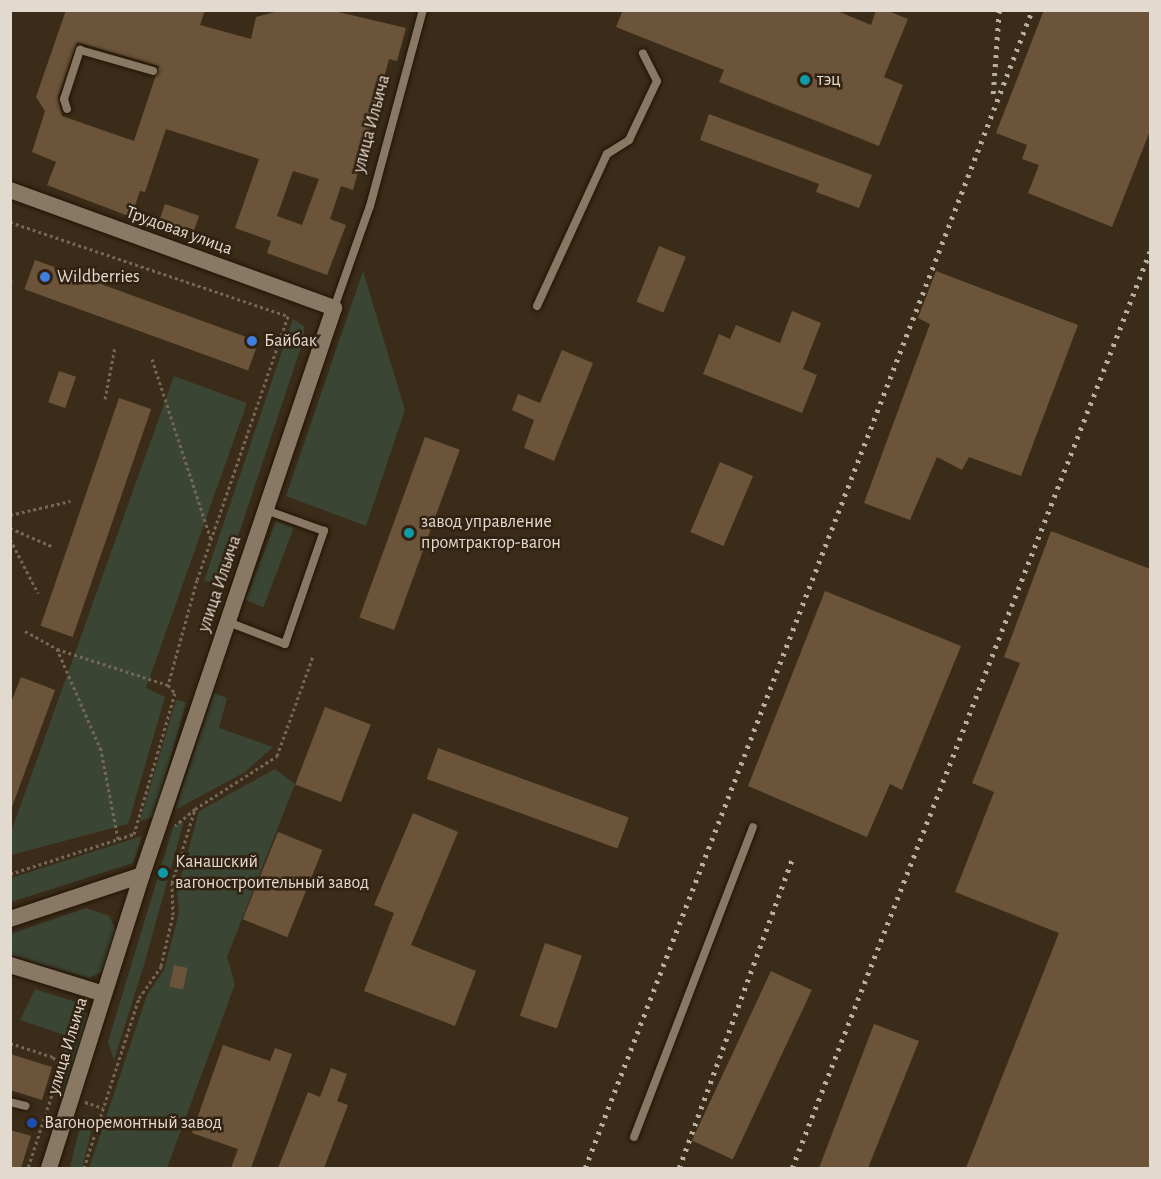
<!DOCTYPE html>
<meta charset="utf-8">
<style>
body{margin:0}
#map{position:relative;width:1161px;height:1179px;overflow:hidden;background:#3b2c1a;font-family:"Alegreya Sans",sans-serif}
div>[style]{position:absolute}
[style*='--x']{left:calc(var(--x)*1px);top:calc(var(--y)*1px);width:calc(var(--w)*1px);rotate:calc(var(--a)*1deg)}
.green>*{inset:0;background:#3b4534;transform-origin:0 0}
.building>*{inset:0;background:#6c543a;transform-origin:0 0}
.path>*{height:3px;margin-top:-1.5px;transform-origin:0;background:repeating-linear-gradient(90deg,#746758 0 3px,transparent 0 6px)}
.roads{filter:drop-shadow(0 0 2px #221404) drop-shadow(0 0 2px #221404)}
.service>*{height:8px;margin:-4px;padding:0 4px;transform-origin:4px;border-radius:4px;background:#897864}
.minor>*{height:16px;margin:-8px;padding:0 8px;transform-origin:8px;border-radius:8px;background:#897864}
.tertiary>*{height:16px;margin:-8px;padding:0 8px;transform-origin:8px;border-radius:8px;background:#897864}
.rail>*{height:4.5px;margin-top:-2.25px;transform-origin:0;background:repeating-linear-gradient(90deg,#b8aea1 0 3px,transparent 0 9px)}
.dots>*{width:16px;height:16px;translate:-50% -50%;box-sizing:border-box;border:3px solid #312211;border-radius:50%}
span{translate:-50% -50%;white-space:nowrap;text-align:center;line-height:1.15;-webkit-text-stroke:5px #312211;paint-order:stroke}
.poi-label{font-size:18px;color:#e3dacf}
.left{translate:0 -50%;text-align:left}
.street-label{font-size:18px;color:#e3dacf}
.frame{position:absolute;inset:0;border:12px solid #e3dacf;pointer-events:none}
</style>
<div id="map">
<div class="green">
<div style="clip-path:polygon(363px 271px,405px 410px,366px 526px,286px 496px)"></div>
<div style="clip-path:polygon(293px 319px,304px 326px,304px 338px,222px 584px,204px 581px)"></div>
<div style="clip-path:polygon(174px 376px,247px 403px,146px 688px,165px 697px,128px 824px,11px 855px,11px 832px)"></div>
<div style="left:276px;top:521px;width:19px;height:85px;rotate:21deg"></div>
<div style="clip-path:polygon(214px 693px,227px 698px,219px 728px,273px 747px,245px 772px,175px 810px)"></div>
<div style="clip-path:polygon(176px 700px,186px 702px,154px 817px,140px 821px)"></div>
<div style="clip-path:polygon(275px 769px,295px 784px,227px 957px,235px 984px,167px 1168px,89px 1168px,147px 995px,164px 970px,179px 913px,177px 891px,199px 811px)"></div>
<div style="clip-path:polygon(184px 821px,144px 965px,114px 1060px,108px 1042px,173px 827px)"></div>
<div style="clip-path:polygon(142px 836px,133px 863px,11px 902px,11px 878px)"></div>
<div style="clip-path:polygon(86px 908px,109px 916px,116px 930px,103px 971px,89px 978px,11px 955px,10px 934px)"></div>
<div style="clip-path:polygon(35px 989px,76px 1002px,91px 1019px,66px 1093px,57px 1089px,67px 1036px,20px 1020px)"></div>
<div style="left:83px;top:1115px;width:12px;height:56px;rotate:14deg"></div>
</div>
<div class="building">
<div style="clip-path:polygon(evenodd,66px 10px,205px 10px,200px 25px,251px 39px,256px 17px,282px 10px,330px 10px,406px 28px,397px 61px,389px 59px,353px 190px,341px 186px,330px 219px,346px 225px,327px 275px,267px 253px,271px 241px,235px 228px,259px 159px,166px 129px,145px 192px,140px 191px,131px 217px,47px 185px,56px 162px,32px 152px,45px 111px,36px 97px,66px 10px,77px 42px,159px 66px,134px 141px,62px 116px,58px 97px,77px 42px,66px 10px,293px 171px,319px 179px,302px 225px,277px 216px,293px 171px)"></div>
<div style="clip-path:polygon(623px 10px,835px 10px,871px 25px,876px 10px,886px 10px,908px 19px,884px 77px,903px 85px,879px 146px,719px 82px,724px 70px,616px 27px)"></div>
<div style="clip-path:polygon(1044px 10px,1150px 10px,1150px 131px,1112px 227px,1028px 193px,1039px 165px,1022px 159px,1027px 145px,996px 133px)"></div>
<div style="clip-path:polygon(709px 114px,872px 175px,859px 208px,816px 192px,819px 184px,700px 140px)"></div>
<div style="left:165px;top:204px;width:36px;height:19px;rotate:19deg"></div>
<div style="left:659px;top:246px;width:29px;height:60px;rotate:22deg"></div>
<div style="left:35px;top:260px;width:238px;height:31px;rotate:20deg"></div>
<div style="clip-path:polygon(936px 271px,1078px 325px,1021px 476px,969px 457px,962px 470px,937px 457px,910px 520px,864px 503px,930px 324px,918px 318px)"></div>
<div style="clip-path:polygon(792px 311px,821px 323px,803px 369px,817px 375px,802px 413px,703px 374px,719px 334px,730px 339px,736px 325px,780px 343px)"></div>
<div style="clip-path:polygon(562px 350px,593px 363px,554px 461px,524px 448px,534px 420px,512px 410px,518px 394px,540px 403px)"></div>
<div style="left:59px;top:371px;width:18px;height:33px;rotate:19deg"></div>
<div style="left:119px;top:398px;width:34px;height:241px;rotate:19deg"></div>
<div style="left:425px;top:437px;width:37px;height:192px;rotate:20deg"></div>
<div style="left:720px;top:462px;width:36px;height:76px;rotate:23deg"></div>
<div style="clip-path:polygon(1051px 531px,1150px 569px,1150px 1168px,966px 1168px,1059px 933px,955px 892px,994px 792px,972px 783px,1020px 663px,1004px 657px)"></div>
<div style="clip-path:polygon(825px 591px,961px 646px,902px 790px,890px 784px,867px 837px,748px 786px)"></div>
<div style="clip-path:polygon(21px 677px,55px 690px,12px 807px,10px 705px)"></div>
<div style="left:325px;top:707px;width:49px;height:83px;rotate:21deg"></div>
<div style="left:438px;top:748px;width:203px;height:33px;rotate:20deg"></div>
<div style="clip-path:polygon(413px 813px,458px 832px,411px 945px,476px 971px,455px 1026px,364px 991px,394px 913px,374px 905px)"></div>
<div style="left:278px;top:832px;width:48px;height:94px;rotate:22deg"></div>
<div style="left:545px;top:943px;width:39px;height:77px;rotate:19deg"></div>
<div style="left:174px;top:965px;width:14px;height:22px;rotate:12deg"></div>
<div style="left:771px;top:971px;width:45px;height:187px;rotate:25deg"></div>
<div style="clip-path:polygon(874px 1024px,919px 1041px,868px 1168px,819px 1168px)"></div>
<div style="clip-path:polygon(223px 1045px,270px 1061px,275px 1048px,292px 1054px,251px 1168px,231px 1168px,238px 1149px,192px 1133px)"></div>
<div style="clip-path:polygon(10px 1054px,52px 1067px,42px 1100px,10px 1090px)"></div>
<div style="clip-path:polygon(331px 1068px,347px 1074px,337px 1101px,348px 1105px,324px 1168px,278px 1168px,308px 1092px,320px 1097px)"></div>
<div style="clip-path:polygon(10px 1130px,31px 1136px,21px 1168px,10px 1168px)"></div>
</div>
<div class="path">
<div style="--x:10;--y:222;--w:293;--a:18.7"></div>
<div style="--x:288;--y:316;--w:279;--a:109"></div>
<div style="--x:197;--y:580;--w:109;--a:105.4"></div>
<div style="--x:168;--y:685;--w:11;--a:49"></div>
<div style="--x:175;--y:693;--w:147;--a:106.2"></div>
<div style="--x:10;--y:279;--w:4;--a:63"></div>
<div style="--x:152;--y:359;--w:189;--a:71.9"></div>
<div style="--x:105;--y:399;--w:53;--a:-79.1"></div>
<div style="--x:10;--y:515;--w:62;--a:-13.1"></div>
<div style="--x:10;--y:528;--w:48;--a:23.4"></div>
<div style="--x:10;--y:539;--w:61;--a:62.6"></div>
<div style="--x:25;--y:631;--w:37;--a:29"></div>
<div style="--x:195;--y:809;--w:98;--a:-32.9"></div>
<div style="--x:277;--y:756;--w:106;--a:-70.2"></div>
<div style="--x:118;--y:839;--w:91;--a:-100.8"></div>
<div style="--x:101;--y:750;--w:110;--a:-113.5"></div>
<div style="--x:57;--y:649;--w:117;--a:18"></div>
<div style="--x:10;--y:874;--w:130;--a:-17.9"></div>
<div style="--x:10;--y:1043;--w:45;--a:18"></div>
<div style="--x:53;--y:1057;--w:13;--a:51"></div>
<div style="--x:61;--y:1067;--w:106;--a:108.1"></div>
<div style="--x:85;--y:1102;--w:19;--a:18"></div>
<div style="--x:84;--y:1168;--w:179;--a:-72.1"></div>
<div style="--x:139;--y:998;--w:39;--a:-55"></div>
<div style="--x:161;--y:966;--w:52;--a:-76.8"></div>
<div style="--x:173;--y:915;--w:32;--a:-92"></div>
<div style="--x:172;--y:883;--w:77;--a:-72.7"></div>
<div style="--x:195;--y:809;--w:26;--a:140"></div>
</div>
<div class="roads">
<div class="service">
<div style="--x:67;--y:109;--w:10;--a:-107"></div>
<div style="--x:64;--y:99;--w:52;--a:-71.9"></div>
<div style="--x:80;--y:50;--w:76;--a:16"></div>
<div style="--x:537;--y:306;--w:167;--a:-65.3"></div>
<div style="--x:607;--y:154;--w:26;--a:-32"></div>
<div style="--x:629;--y:140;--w:65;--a:-64.6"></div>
<div style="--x:657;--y:81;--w:31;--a:-117"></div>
<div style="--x:334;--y:308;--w:108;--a:-70.6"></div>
<div style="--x:370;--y:206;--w:203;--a:-74.9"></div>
<div style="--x:228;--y:622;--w:61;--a:21.1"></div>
<div style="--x:285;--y:644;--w:120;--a:-71"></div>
<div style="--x:324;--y:531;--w:62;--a:-160.1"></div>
<div style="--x:10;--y:1102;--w:16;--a:14"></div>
<div style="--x:634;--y:1137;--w:332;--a:-69"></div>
</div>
<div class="minor">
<div style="--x:10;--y:190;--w:345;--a:20"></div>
<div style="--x:334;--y:308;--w:599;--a:108.71"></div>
</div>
<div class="tertiary">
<div style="--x:10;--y:919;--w:139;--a:-18.4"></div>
<div style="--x:10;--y:965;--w:98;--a:17.1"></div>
<div style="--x:49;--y:1168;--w:307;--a:-72.4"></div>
</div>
</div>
<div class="rail">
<div style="--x:993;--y:94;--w:84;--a:-85.9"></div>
<div style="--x:585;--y:1168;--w:1241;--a:-68.89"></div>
<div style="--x:679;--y:1168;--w:329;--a:-69.9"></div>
<div style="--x:792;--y:1168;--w:984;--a:-68.67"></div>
</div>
<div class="dots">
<div style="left:805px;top:80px;background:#0f9aa8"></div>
<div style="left:45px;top:277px;background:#3f7fe0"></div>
<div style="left:252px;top:341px;background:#3f7fe0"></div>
<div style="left:409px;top:533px;background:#0f9aa8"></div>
<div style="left:163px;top:873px;background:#0f9aa8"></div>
<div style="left:32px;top:1123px;background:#1a4fb4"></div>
</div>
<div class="poi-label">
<span class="left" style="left:817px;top:80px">тэц</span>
<span class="left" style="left:57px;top:277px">Wildberries</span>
<span class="left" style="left:264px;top:341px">Байбак</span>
<span class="left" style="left:421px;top:533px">завод управление<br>промтрактор-вагон</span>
<span class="left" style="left:175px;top:873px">Канашский<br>вагоностроительный завод</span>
<span class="left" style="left:44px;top:1123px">Вагоноремонтный завод</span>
</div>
<div class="street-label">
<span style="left:372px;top:124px;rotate:-75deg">улица Ильича</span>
<span style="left:179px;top:231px;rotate:20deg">Трудовая улица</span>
<span style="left:220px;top:584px;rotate:-71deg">улица Ильича</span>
<span style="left:68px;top:1046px;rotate:-73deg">улица Ильича</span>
</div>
<div class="frame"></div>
</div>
